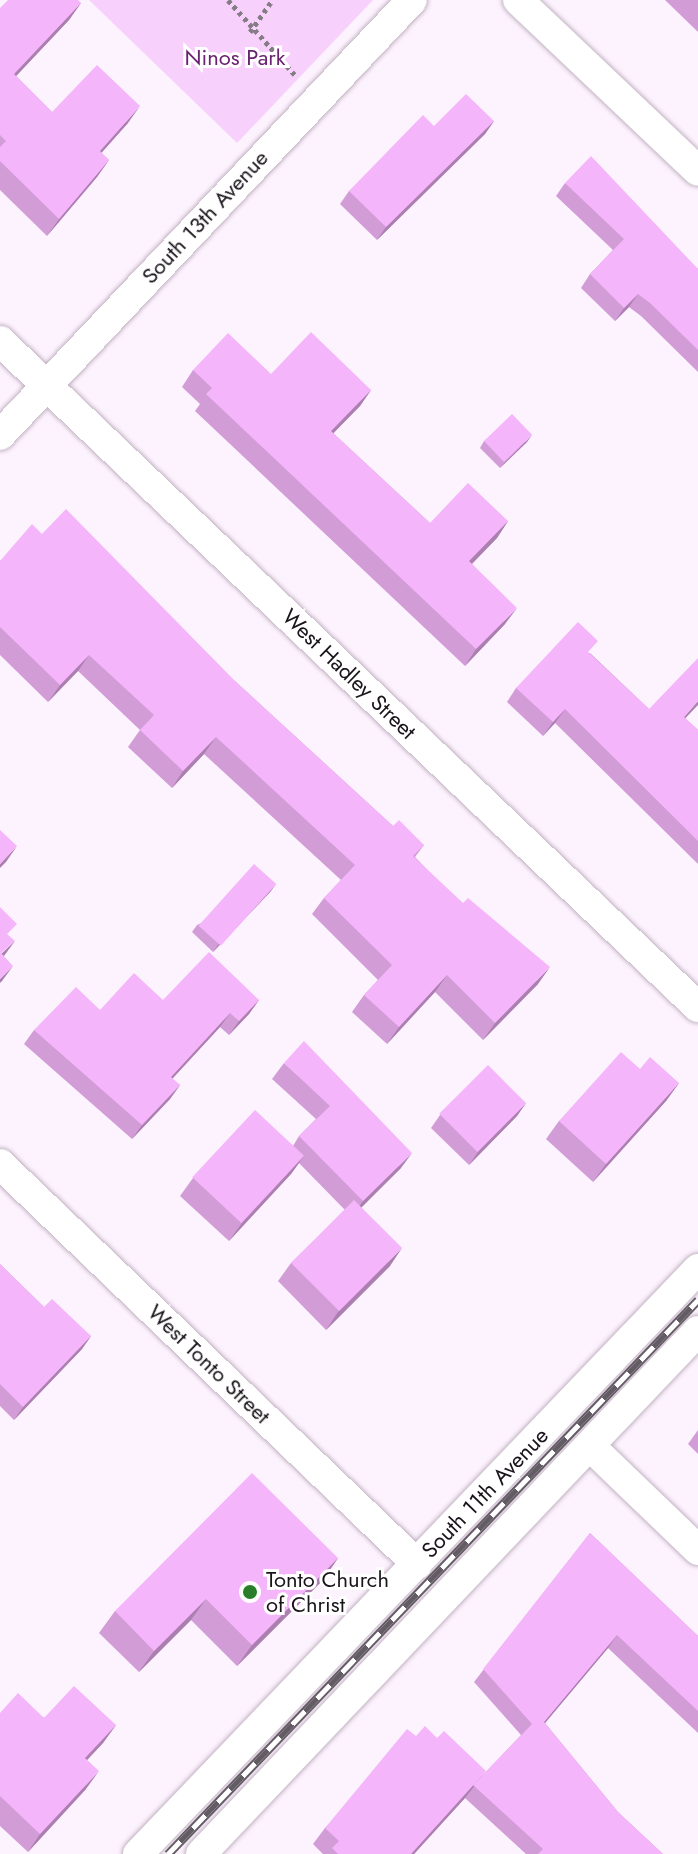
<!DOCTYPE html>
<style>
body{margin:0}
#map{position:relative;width:698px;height:1854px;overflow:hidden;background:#fdf3fe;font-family:Jost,sans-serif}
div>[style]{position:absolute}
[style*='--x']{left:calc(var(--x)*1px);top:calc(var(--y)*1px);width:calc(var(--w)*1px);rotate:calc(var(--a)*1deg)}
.green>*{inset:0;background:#f7d0fb}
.path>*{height:5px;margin-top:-2.5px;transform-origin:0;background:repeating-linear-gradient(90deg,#857d86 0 4px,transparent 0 8px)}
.roads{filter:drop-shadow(0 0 2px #c2b3c3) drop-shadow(0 0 2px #c2b3c3)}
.minor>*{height:30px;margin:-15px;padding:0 15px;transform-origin:15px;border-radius:15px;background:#fff}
.rail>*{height:9px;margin-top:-4.5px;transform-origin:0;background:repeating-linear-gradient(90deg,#fff 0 18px,#635c64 0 36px);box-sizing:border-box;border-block:2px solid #635c64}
.wall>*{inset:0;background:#d29cd7}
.shaded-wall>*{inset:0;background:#ab7faf}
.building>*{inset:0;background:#f4b5fa;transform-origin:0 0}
.dots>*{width:22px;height:22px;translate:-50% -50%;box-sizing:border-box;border:4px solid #fff;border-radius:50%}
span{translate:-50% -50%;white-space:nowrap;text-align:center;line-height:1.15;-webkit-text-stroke:6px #fff;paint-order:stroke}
.park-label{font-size:22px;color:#6a2272}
.street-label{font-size:22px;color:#19141a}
.poi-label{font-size:22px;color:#19141a}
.left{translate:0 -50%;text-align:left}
</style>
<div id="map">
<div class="green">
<div style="clip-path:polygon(89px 0,373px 0,237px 143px)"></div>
</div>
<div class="path">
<div style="--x:228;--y:0;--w:101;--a:48.2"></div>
<div style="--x:250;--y:32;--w:39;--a:-55"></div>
</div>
<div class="roads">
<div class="minor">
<div style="--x:518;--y:0;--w:248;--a:43.5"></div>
<div style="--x:0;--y:341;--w:965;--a:43.66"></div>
<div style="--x:0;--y:435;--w:599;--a:-46.56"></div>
<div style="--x:0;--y:1164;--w:578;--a:43.81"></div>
<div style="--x:590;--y:1446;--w:150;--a:43.9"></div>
<div style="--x:138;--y:1854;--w:810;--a:-46.25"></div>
<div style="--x:201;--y:1854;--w:721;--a:-46.46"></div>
</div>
</div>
<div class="rail">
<div style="--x:168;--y:1854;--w:767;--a:-46.27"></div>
</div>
<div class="wall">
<div style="clip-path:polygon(665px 0,698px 0,698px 32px)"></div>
<div style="clip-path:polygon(81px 3px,69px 20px,16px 76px,52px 112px,128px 123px,101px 153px,109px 160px,97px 177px,47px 236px,0 190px,0 8px)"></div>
<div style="clip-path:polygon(494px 121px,485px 134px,377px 240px,340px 204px,349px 191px,434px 126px)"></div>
<div style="clip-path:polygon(565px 183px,698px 269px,698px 372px,641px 316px,629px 307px,615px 321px,581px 288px,590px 274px,613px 250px,556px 196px)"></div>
<div style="clip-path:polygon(193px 370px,271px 374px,371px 390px,360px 406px,333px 433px,430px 523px,508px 521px,497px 538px,472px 564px,505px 624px,465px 666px,195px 411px,200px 404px,182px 387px)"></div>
<div style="clip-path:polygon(484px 441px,527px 442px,500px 468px,480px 448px)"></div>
<div style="clip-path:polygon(42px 534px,236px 682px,393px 826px,424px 845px,415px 857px,538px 984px,483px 1040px,435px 992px,387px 1044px,352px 1012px,364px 995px,378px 980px,312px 914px,324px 898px,341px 880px,204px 754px,172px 788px,128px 747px,140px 730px,78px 671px,48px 702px,0 655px,0 561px)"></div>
<div style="clip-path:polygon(590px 653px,649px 709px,685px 718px,698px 730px,698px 864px,555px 723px,543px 736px,507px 702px,516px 688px)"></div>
<div style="clip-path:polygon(271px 891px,213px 952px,192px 932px,197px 925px)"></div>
<div style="clip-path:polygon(163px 1000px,259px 1000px,249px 1014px,229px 1035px,220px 1027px,172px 1079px,180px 1085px,170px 1099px,132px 1139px,24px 1044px,34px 1030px,100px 1010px)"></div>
<div style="clip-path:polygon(284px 1063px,401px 1168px,361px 1207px,390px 1266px,326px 1330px,278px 1281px,291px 1263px,345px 1210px,299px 1163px,291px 1174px,229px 1241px,180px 1196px,193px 1178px,293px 1146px,299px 1136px,316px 1119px,272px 1079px)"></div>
<div style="clip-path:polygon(640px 1069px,679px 1083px,666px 1101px,593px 1182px,546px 1139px,559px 1121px)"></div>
<div style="clip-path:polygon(526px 1103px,517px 1116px,469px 1165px,431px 1128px,440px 1115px)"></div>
<div style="clip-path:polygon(0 1264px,44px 1307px,91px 1336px,82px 1349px,14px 1420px,0 1406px)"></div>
<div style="clip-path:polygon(698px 1430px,698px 1454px,688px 1444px)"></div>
<div style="clip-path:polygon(590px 1533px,698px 1636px,698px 1733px,608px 1648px,545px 1723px,618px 1812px,663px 1854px,526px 1854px,465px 1798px,414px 1854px,323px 1854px,313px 1844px,325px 1828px,416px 1736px,482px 1776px,521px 1735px,474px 1682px)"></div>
<div style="clip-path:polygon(338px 1558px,323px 1580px,237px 1666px,191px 1620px,139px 1672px,99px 1633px,115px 1611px)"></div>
<div style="clip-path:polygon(0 1713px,116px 1725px,103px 1743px,87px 1760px,86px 1789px,28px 1852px,0 1826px)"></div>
</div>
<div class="shaded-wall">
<div style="clip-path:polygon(81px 3px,69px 20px,2px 91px,14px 74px)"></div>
<div style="clip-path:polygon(140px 106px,128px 123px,88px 168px,100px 151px)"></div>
<div style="clip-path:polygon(494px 121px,485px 134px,377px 240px,386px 227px)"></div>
<div style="clip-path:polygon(109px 160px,97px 177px,47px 236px,59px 219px)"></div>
<div style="clip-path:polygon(638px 294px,629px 307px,615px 321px,624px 308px)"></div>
<div style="clip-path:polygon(371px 390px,360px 406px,320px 447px,331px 431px)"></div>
<div style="clip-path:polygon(532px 435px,527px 442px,500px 468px,505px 462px)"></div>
<div style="clip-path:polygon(508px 521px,497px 538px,458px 578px,469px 561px)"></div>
<div style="clip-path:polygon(517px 608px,505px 624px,465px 666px,476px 649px)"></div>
<div style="clip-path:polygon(89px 655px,78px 671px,48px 702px,60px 685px)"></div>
<div style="clip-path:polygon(698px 701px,698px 705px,674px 730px,684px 717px)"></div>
<div style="clip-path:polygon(565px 709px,555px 723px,543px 736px,553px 722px)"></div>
<div style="clip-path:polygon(216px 737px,204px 754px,172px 788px,183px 771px)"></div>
<div style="clip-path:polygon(17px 846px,6px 862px,0 868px,0 864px)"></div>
<div style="clip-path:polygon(276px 884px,271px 891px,213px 952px,218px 945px)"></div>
<div style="clip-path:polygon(15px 941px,4px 956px,0 955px)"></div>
<div style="clip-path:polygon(13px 966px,2px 981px,0 983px,0 979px)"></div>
<div style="clip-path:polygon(550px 967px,538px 984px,483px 1040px,495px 1023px)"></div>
<div style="clip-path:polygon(447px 975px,435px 992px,387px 1044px,399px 1027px)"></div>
<div style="clip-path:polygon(259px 1000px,249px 1014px,229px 1035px,239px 1021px)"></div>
<div style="clip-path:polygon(230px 1013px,220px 1027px,161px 1091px,171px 1077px)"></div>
<div style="clip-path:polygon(679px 1083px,666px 1101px,593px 1182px,606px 1164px)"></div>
<div style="clip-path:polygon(180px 1085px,170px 1099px,132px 1139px,142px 1125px)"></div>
<div style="clip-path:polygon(526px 1103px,517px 1116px,469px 1165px,478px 1152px)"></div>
<div style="clip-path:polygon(412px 1153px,401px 1168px,352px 1217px,363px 1201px)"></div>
<div style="clip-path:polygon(304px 1156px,291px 1174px,229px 1241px,242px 1223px)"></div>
<div style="clip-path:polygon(402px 1248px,390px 1266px,326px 1330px,338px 1312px)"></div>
<div style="clip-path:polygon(91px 1336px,82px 1349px,14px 1420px,23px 1407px)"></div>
<div style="clip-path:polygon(338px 1558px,323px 1580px,237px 1666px,252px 1645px)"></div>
<div style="clip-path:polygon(206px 1599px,191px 1620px,139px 1672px,154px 1651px)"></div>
<div style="clip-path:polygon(617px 1635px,608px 1648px,535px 1735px,544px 1722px)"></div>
<div style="clip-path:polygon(116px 1725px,103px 1743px,72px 1776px,85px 1758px)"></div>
<div style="clip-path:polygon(99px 1771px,86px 1789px,28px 1852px,40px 1834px)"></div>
<div style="clip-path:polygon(486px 1771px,465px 1798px,414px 1854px,411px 1854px)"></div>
</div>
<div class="building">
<div style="clip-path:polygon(8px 0,78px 0,81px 3px,14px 74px,52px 112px,97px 65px,140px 106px,100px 151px,109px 160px,59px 219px,0 161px,0 147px,6px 141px,0 135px,0 8px)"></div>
<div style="clip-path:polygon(466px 94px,494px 121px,386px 227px,349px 191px,423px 115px,434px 126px)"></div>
<div style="clip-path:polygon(591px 156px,698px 269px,698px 350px,650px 303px,638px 294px,624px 308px,590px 274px,624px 239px,565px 183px)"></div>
<div style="clip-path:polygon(311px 332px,371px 390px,331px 431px,430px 523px,468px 483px,508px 521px,469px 561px,517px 608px,476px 649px,206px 394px,212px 388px,193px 370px,228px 333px,271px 374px)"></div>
<div style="left:512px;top:414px;width:29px;height:39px;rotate:46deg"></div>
<div style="clip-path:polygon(66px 509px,236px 682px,393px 826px,399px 820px,424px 845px,413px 856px,463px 903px,468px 898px,550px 967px,495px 1023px,447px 975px,399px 1027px,364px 995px,392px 965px,324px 898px,355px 865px,216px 737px,183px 771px,140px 730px,154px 715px,89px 655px,60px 685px,0 627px,0 561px,32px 524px,42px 534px)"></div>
<div style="clip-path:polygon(578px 622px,598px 641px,588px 652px,649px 709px,698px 658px,698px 701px,684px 717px,698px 730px,698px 841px,565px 709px,553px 722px,516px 688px)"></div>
<div style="clip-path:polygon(0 830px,17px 846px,0 864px)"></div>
<div style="left:254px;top:864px;width:30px;height:83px;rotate:42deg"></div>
<div style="clip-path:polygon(0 907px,17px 924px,7px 934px,15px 941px,1px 953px,13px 966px,0 979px)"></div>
<div style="clip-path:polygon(209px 952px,259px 1000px,239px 1021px,230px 1013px,171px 1077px,180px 1085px,142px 1125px,34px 1030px,76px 987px,100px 1010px,134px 973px,163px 1000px)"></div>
<div style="clip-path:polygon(304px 1041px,412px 1153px,363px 1201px,299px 1136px,330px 1106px,284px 1063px)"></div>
<div style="clip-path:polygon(621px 1052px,640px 1069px,650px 1057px,679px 1083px,606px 1164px,559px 1121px)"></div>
<div style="left:488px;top:1065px;width:54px;height:69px;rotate:45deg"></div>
<div style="left:255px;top:1110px;width:67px;height:92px;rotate:43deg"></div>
<div style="left:354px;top:1200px;width:68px;height:89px;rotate:45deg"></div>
<div style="clip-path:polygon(0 1264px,44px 1307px,52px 1299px,91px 1336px,23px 1407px,0 1384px)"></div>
<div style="clip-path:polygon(252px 1473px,338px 1558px,252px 1645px,206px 1599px,154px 1651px,115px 1611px)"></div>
<div style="clip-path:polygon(590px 1533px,698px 1636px,698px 1711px,617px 1635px,544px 1722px,618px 1812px,663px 1854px,538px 1854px,543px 1849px,473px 1785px,532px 1724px,483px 1669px)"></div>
<div style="clip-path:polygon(74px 1686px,116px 1725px,85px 1758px,99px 1771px,40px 1834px,0 1796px,0 1713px,18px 1693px,44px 1718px)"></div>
<div style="clip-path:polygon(425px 1726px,437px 1738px,444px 1731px,486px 1771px,411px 1854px,338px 1854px,332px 1848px,339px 1841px,325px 1828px,407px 1729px,416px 1736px)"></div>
</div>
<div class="dots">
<div style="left:250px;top:1592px;background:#287e2b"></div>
</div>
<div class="park-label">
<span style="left:235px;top:58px">Ninos Park</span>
</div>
<div class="street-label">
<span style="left:205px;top:217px;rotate:-47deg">South 13th Avenue</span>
<span style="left:349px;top:674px;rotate:44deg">West Hadley Street</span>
<span style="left:209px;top:1364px;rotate:44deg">West Tonto Street</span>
<span style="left:485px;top:1493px;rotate:-46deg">South 11th Avenue</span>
</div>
<div class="poi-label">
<span class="left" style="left:266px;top:1592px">Tonto Church<br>of Christ</span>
</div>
</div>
